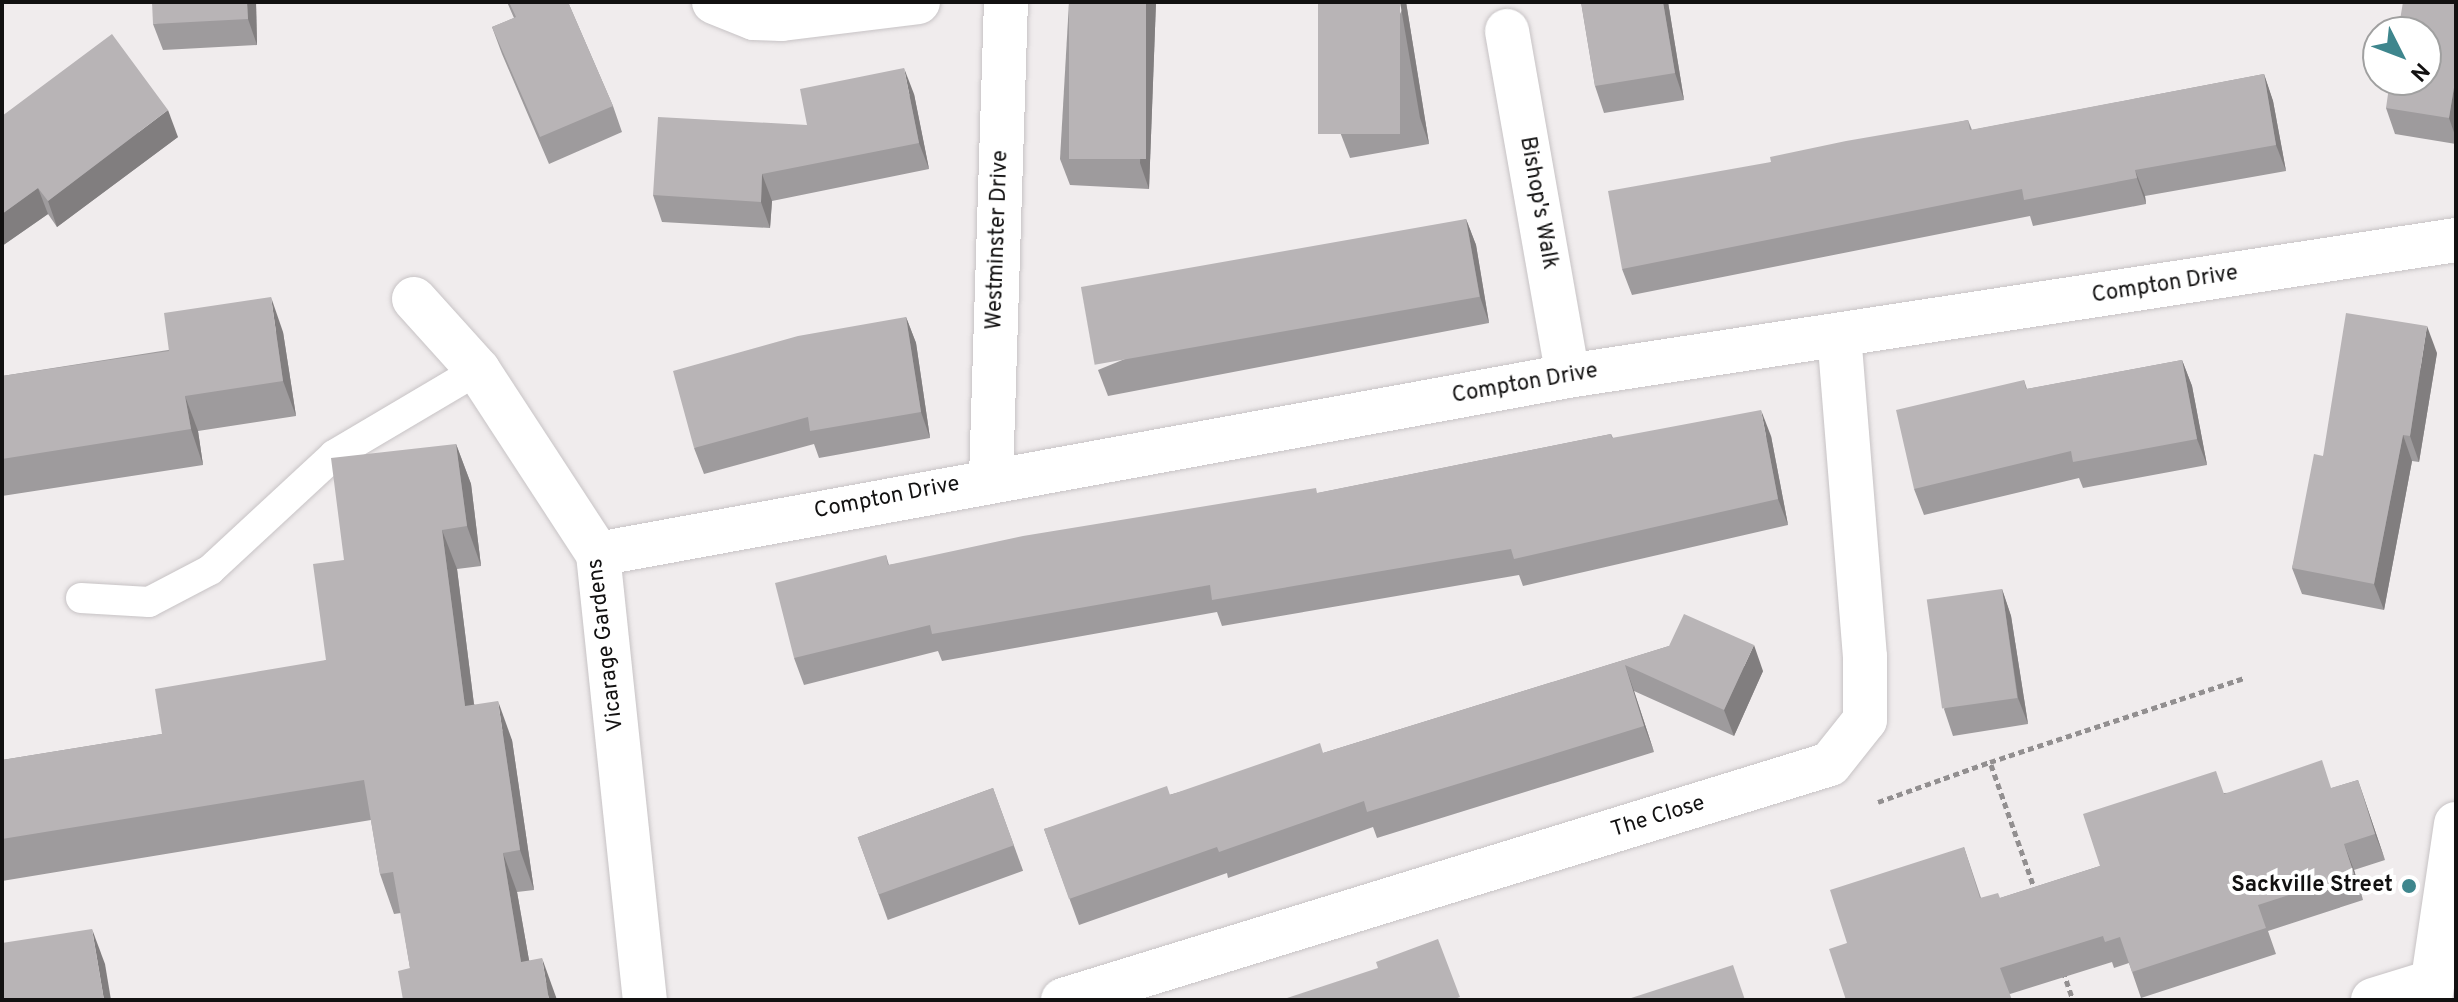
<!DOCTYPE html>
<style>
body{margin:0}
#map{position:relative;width:2458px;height:1002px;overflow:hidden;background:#f0eced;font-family:Overpass,sans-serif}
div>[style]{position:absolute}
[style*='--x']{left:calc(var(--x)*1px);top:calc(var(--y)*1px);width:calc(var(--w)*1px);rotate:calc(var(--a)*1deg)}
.path>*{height:5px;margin-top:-2.5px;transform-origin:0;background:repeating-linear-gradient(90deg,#928f90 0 6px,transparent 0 10px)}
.roads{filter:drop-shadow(0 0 2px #c7c3c5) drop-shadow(0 0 2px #c7c3c5)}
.service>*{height:30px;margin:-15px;padding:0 15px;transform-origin:15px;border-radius:15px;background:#fff}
.minor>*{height:44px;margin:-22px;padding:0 22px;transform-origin:22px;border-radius:22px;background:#fff}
.wall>*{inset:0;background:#9e9b9d;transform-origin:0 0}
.shaded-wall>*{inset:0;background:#817e7f}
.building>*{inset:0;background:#b8b4b6;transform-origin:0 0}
.dots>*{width:22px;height:22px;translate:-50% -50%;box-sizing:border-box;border:4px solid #fff;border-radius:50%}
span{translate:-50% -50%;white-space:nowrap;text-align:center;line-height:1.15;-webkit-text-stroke:8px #fff;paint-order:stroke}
.street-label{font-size:22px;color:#121111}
.poi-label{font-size:22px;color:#121111;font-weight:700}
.right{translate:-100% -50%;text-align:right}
.frame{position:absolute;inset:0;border:4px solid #121111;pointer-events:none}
.north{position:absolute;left:2362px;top:16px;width:80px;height:80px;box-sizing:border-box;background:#fff;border:2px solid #a0a0a0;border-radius:50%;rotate:132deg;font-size:22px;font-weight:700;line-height:32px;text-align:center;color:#121111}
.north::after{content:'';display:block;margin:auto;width:28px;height:36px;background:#3e868d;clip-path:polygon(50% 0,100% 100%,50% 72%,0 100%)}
</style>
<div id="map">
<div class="path">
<div style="--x:1878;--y:802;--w:119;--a:-19.7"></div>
<div style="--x:2036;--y:893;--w:139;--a:-109.3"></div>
<div style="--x:1990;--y:762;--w:268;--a:-18.3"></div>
<div style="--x:2063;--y:971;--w:31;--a:71"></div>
</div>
<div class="roads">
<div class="service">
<div style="--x:81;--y:598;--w:68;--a:3.4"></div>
<div style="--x:149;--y:602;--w:69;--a:-27.7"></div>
<div style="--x:210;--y:570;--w:169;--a:-42.8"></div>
<div style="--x:334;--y:455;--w:167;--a:-30.6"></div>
</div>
<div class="minor">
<div style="--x:714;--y:2;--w:43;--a:21.8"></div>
<div style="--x:754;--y:18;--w:28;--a:2"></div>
<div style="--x:782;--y:19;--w:137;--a:-7.1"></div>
<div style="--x:1507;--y:31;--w:350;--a:80"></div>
<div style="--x:414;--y:299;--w:96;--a:48"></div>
<div style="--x:478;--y:370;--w:220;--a:56.9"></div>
<div style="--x:598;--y:554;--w:448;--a:84"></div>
<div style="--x:991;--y:478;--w:476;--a:-88.2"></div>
<div style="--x:598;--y:554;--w:986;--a:-10.4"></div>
<div style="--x:1568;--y:376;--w:898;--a:-8.71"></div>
<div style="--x:1063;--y:1000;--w:802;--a:-17.1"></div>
<div style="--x:1830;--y:764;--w:56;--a:-51.5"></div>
<div style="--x:1865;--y:720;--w:63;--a:-90"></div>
<div style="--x:1865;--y:657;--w:322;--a:-94.6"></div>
<div style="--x:2373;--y:1000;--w:62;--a:-17"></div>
<div style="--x:2430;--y:1000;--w:178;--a:-81.6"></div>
</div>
</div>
<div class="wall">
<div style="clip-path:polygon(256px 2px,257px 45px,163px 50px,153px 24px)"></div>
<div style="clip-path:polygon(507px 2px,568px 2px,613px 106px,622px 132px,549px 164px,502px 54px,492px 27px,514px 18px)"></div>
<div style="clip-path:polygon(1069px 2px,1156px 2px,1149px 189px,1070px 185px,1060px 159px)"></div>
<div style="clip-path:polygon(1406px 2px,1429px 144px,1350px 158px,1340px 132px)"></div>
<div style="clip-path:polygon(1581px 2px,1668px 2px,1684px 100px,1604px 113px,1595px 86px)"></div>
<div style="clip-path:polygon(2456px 2px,2456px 144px,2395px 134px,2386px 108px)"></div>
<div style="clip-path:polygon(2264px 74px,2273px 101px,2286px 171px,2145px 196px,2146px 204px,2033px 226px,2030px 216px,1632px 295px,1622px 269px,1771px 162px,1968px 120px,1972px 130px)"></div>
<div style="clip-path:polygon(914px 94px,929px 169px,772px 201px,770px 228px,662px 222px,653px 195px,807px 125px)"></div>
<div style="clip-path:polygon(2px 116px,178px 137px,57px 227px,48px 214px,2px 246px)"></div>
<div style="clip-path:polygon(1466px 219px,1476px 245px,1489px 323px,1108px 396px,1098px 370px)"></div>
<div style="clip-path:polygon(906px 317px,916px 343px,930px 438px,819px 458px,814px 444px,704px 474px,694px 448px)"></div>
<div style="clip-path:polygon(283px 332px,296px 416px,198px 431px,203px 465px,2px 496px,2px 376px)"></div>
<div style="clip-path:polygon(2437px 353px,2419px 462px,2412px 461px,2384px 610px,2302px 594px,2292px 568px,2323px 456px)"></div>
<div style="clip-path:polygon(2182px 360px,2192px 386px,2207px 465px,2083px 488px,2079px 478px,1924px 515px,1914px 489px,2024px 380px,2027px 389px)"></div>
<div style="clip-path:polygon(1611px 434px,1613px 438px,1771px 436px,1788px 525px,1523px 586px,1519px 575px,1222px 626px,1217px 612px,942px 661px,938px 651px,804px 685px,794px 658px,886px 555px,889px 565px,1318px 493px)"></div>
<div style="clip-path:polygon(456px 444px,471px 484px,481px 566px,457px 569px,474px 704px,512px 740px,534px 890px,517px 892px,529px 960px,556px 997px,410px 968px,401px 913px,394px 914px,380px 874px,371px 820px,2px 881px,2px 760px,162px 734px,326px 660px,344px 560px)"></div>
<div style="clip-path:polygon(2002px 589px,2011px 616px,2028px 724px,1953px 736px,1944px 709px)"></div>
<div style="clip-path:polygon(1669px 646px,1763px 671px,1734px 736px,1634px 691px,1654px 752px,1377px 838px,1373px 827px,1228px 878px,1227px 873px,1079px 925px,1044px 829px,1323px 753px)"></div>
<div style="clip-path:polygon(2358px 780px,2385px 860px,2354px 870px,2363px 900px,2268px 931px,2276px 954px,2141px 998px,2129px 963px,2114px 968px,2112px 962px,2010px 994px,1847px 943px,1964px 847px,1981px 898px,2000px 898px,2100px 866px,2224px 793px,2332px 788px)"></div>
<div style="left:993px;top:788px;width:88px;height:144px;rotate:70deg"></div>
</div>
<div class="shaded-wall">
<div style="clip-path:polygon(247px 2px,256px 2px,257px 45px,248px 19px)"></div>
<div style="clip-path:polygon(1146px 2px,1156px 2px,1149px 189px,1140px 163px)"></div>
<div style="clip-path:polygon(1400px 2px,1406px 2px,1429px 144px,1420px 118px)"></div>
<div style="clip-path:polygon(1663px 2px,1668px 2px,1684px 100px,1675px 73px)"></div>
<div style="clip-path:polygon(904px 68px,914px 94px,929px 169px,919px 143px)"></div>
<div style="clip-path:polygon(2264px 74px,2273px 101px,2286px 171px,2276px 145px)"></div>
<div style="clip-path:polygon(2456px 75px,2456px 138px,2449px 118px)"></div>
<div style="clip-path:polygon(168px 110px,178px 137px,57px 227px,48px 201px)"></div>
<div style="clip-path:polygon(2135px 170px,2145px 196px,2146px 204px,2137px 178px)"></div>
<div style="clip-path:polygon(762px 174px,772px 201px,770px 228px,761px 202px)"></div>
<div style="clip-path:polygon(38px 188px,48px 214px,2px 246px,2px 214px)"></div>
<div style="clip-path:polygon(1466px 219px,1476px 245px,1489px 323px,1480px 297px)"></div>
<div style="clip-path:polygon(271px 297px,283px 332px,296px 416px,283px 381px)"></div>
<div style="clip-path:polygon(906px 317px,916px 343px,930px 438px,921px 412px)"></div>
<div style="clip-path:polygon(2427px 326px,2437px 353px,2419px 462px,2410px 436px)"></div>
<div style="clip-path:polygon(2182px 360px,2192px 386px,2207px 465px,2197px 439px)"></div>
<div style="clip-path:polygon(185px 396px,198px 431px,203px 465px,191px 429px)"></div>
<div style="clip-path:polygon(1761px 410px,1771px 436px,1788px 525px,1778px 499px)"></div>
<div style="clip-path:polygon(2403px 435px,2412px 461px,2384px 610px,2374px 584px)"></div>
<div style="clip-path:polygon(456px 444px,471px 484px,481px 566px,467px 526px)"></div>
<div style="clip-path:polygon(442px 530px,457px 569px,479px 745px,465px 706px)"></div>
<div style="clip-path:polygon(2002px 589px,2011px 616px,2028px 724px,2018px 698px)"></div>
<div style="clip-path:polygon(1754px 645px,1763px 671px,1734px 736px,1724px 710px)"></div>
<div style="clip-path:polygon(1625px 665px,1634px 691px,1654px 752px,1644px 726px)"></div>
<div style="clip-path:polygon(498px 701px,512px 740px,534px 890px,520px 850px)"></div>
<div style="clip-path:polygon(2358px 780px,2367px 807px,2385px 860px,2375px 834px)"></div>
<div style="clip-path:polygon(2344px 844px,2354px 870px,2363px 900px,2354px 874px)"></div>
<div style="clip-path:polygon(503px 853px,517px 892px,536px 1000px,521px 962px)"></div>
<div style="clip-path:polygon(92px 929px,105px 964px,111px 1000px,104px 1000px)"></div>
<div style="clip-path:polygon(542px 958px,556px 997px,557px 1000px,549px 1000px)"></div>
</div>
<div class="building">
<div style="clip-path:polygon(152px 2px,247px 2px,248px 19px,153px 24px)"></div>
<div style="clip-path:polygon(509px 2px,568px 2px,613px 106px,540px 137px,492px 27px,516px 17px)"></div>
<div style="left:1069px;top:2px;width:77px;height:157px"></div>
<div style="left:1318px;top:2px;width:82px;height:132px"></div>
<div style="clip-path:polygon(1581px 2px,1663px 2px,1675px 73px,1595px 86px)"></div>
<div style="clip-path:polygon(2403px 2px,2456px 2px,2456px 75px,2449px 118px,2386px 108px,2390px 80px,2426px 80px,2426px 32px,2398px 32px)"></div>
<div style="clip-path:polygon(112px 34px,168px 110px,48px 201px,38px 188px,2px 214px,2px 116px)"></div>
<div style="clip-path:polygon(904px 68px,919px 143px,762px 174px,761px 202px,653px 195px,658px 117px,807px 125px,800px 89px)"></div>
<div style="clip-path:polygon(2264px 74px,2276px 145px,2135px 170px,2137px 178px,2024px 200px,2022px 189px,1622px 269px,1608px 191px,1771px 162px,1770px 157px,1846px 141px,1968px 120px,1970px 130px)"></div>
<div style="left:1466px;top:219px;width:79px;height:391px;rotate:80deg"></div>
<div style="clip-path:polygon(271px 297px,283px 381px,185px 396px,191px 429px,2px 459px,2px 376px,169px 351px,164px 313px)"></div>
<div style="clip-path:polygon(2346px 313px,2427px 326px,2410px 436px,2403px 435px,2374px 584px,2292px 568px,2314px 454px,2323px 456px)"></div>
<div style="clip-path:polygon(906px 317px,921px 412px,810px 431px,808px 417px,694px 448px,673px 371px,798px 336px)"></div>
<div style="clip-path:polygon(2182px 360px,2197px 439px,2073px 462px,2071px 451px,1914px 489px,1896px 410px,2024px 380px,2026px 389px)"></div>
<div style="clip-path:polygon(1761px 410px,1778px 499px,1514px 559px,1511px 549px,1212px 600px,1210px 585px,932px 634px,930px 625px,794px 658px,775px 583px,886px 555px,888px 565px,1023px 536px,1316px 488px,1317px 493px,1611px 434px,1612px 438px)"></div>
<div style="clip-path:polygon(456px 444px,467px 526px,442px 530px,465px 706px,498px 701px,520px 850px,503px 853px,521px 962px,542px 958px,549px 1000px,403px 1000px,398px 971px,410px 968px,393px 872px,380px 874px,364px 780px,2px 839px,2px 760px,162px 734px,155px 689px,326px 660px,313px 564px,344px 560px,331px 458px)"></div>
<div style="left:2002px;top:589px;width:110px;height:76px;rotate:82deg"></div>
<div style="clip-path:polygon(1684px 614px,1754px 645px,1724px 710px,1625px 665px,1644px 726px,1367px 812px,1364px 801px,1219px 852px,1217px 847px,1069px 899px,1044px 829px,1167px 786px,1170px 795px,1320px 743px,1323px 753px,1669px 646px)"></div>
<div style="clip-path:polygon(2322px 760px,2331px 788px,2358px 780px,2375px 834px,2344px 844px,2354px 874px,2258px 905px,2266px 928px,2132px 972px,2120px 937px,2105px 942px,2103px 936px,2000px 968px,2012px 1000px,1846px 1000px,1829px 949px,1847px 943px,1830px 890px,1964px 847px,1980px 898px,1998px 893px,2000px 898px,2100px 866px,2083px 814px,2216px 771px,2224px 794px)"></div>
<div style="left:993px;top:788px;width:61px;height:144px;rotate:70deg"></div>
<div style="clip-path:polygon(92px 929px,104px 1000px,2px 1000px,2px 943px)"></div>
<div style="clip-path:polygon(1438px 939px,1460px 997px,1452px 1000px,1281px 1000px,1378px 968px,1376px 962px)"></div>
<div style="clip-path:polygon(1733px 965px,1745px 1000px,1625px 1000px)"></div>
</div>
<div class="dots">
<div style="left:2409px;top:886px;background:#3e868d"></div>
</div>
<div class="street-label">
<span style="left:1538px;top:203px;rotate:80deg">Bishop's Walk</span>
<span style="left:998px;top:240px;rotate:-88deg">Westminster Drive</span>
<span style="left:2165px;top:285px;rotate:-9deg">Compton Drive</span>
<span style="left:1525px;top:384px;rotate:-10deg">Compton Drive</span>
<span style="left:887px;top:498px;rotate:-11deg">Compton Drive</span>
<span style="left:606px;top:645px;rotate:-97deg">Vicarage Gardens</span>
<span style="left:1658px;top:817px;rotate:-17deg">The Close</span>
</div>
<div class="poi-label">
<span class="right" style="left:2393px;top:886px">Sackville Street</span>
</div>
<div class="frame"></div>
<div class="north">N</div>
</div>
